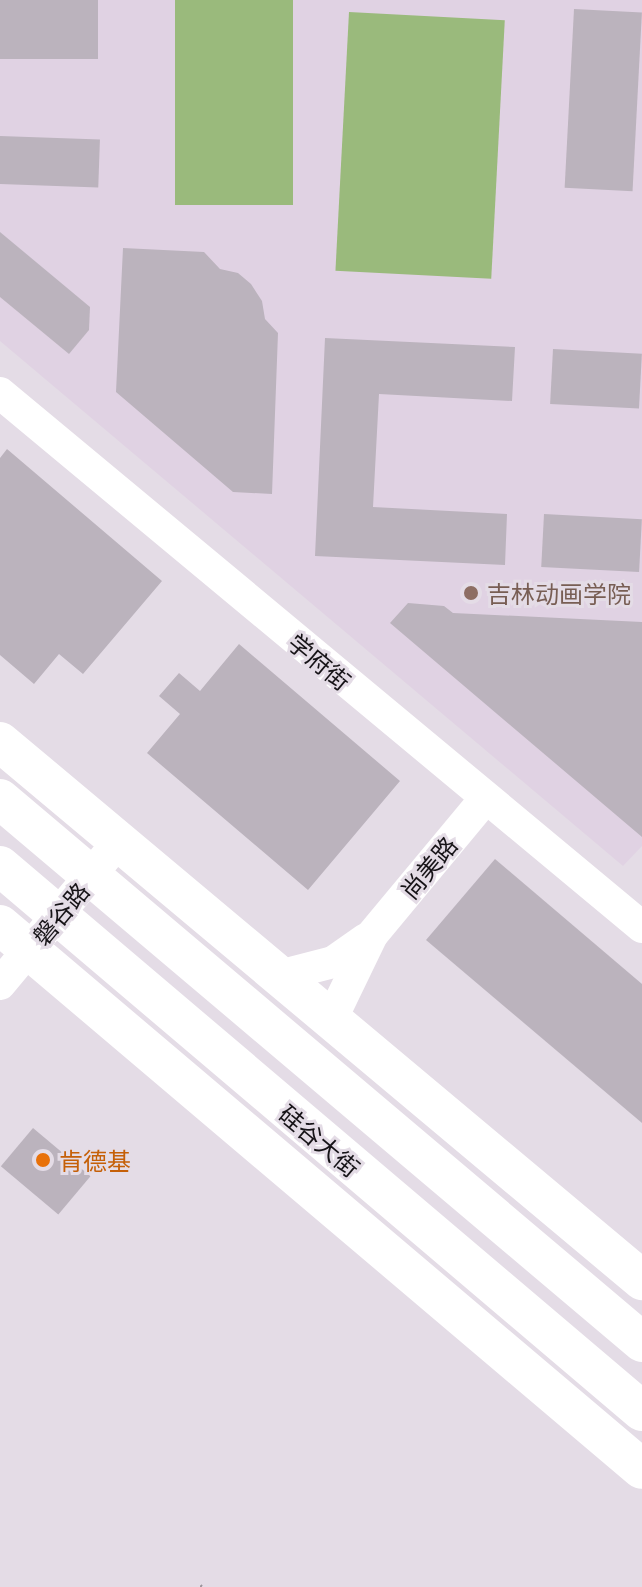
<!DOCTYPE html>
<meta charset="utf-8">
<style>
body{margin:0}
#map{position:relative;width:642px;height:1587px;overflow:hidden;background:#e4dce6;font-family:Georgia,"Noto Sans SC",serif}
div>[style]{position:absolute}
[style*='--x']{left:calc(var(--x)*1px);top:calc(var(--y)*1px);width:calc(var(--w)*1px);rotate:calc(var(--a)*1deg)}
.built>*{inset:0;background:#e0d2e3}
.green>*{inset:0;background:#9aba7c;transform-origin:0 0}
.building>*{inset:0;background:#bbb3bd;transform-origin:0 0}
.path>*{height:4px;margin-top:-2px;transform-origin:0;background:repeating-linear-gradient(90deg,#9b959d 0 6px,transparent 0 10px)}
.minor>*{height:32px;margin:-16px;padding:0 16px;transform-origin:16px;border-radius:16px;background:#fff}
.major>*{height:40px;margin:-20px;padding:0 20px;transform-origin:20px;border-radius:20px;background:#fff}
.dots>*{width:22px;height:22px;translate:-50% -50%;box-sizing:border-box;border:4px solid #e4dce6;border-radius:50%}
span{translate:-50% -50%;white-space:nowrap;text-align:center;line-height:1.15;-webkit-text-stroke:6px #e4dce6;paint-order:stroke}
.education-label{font-size:24px;color:#785e54}
.left{translate:0 -50%;text-align:left}
.street-label{font-size:24px;color:#161317}
.food-label{font-size:24px;color:#c56008}
</style>
<div id="map">
<div class="built">
<div style="clip-path:polygon(0 0,642px 0,642px 846px,623px 866px,0 341px)"></div>
</div>
<div class="green">
<div style="left:175px;top:0;width:118px;height:205px"></div>
<div style="left:349px;top:12px;width:156px;height:259px;rotate:3deg"></div>
</div>
<div class="building">
<div style="left:0;top:0;width:98px;height:59px"></div>
<div style="left:574px;top:9px;width:68px;height:179px;rotate:3deg"></div>
<div style="left:0;top:136px;width:100px;height:48px;rotate:2deg"></div>
<div style="clip-path:polygon(0 232px,90px 307px,89px 330px,69px 354px,0 297px)"></div>
<div style="clip-path:polygon(123px 248px,204px 252px,220px 269px,238px 273px,251px 284px,262px 301px,265px 319px,278px 333px,272px 494px,233px 492px,116px 392px)"></div>
<div style="clip-path:polygon(325px 338px,515px 347px,512px 401px,379px 394px,373px 507px,507px 514px,505px 565px,315px 556px)"></div>
<div style="left:553px;top:349px;width:89px;height:55px;rotate:3deg"></div>
<div style="clip-path:polygon(7px 449px,162px 581px,83px 674px,59px 654px,34px 684px,0 655px,0 458px)"></div>
<div style="left:544px;top:514px;width:98px;height:53px;rotate:3deg"></div>
<div style="clip-path:polygon(408px 603px,444px 606px,453px 613px,642px 622px,642px 837px,390px 623px)"></div>
<div style="clip-path:polygon(239px 644px,400px 781px,308px 890px,147px 753px,180px 714px,159px 696px,179px 673px,200px 691px)"></div>
<div style="clip-path:polygon(495px 859px,642px 984px,642px 1123px,426px 940px)"></div>
<div style="left:33px;top:1128px;width:75px;height:50px;rotate:40deg"></div>
</div>
<div class="path">
<div style="--x:200;--y:1586;--w:2;--a:27"></div>
</div>
<div class="minor">
<div style="--x:0;--y:393;--w:835;--a:39.75"></div>
<div style="--x:279;--y:976;--w:56;--a:-14.5"></div>
<div style="--x:333;--y:962;--w:40;--a:-34.9"></div>
<div style="--x:0;--y:984;--w:186;--a:-50.2"></div>
<div style="--x:331;--y:1020;--w:94;--a:-64.2"></div>
<div style="--x:372;--y:935;--w:175;--a:-50.3"></div>
</div>
<div class="major">
<div style="--x:0;--y:742;--w:838;--a:39.96"></div>
<div style="--x:0;--y:799;--w:841;--a:40.22"></div>
<div style="--x:0;--y:866;--w:842;--a:40.33"></div>
<div style="--x:0;--y:925;--w:841;--a:40.28"></div>
</div>
<div class="dots">
<div style="left:471px;top:593px;background:#8d6e63"></div>
<div style="left:43px;top:1160px;background:#e8710a"></div>
</div>
<div class="education-label">
<span class="left" style="left:487px;top:593px">吉林动画学院</span>
</div>
<div class="street-label">
<span style="left:320px;top:661px;rotate:40deg">学府街</span>
<span style="left:428px;top:867px;rotate:-50deg">尚美路</span>
<span style="left:60px;top:913px;rotate:-50deg">磐谷路</span>
<span style="left:320px;top:1140px;rotate:40deg">硅谷大街</span>
</div>
<div class="food-label">
<span class="left" style="left:59px;top:1160px">肯德基</span>
</div>
</div>
